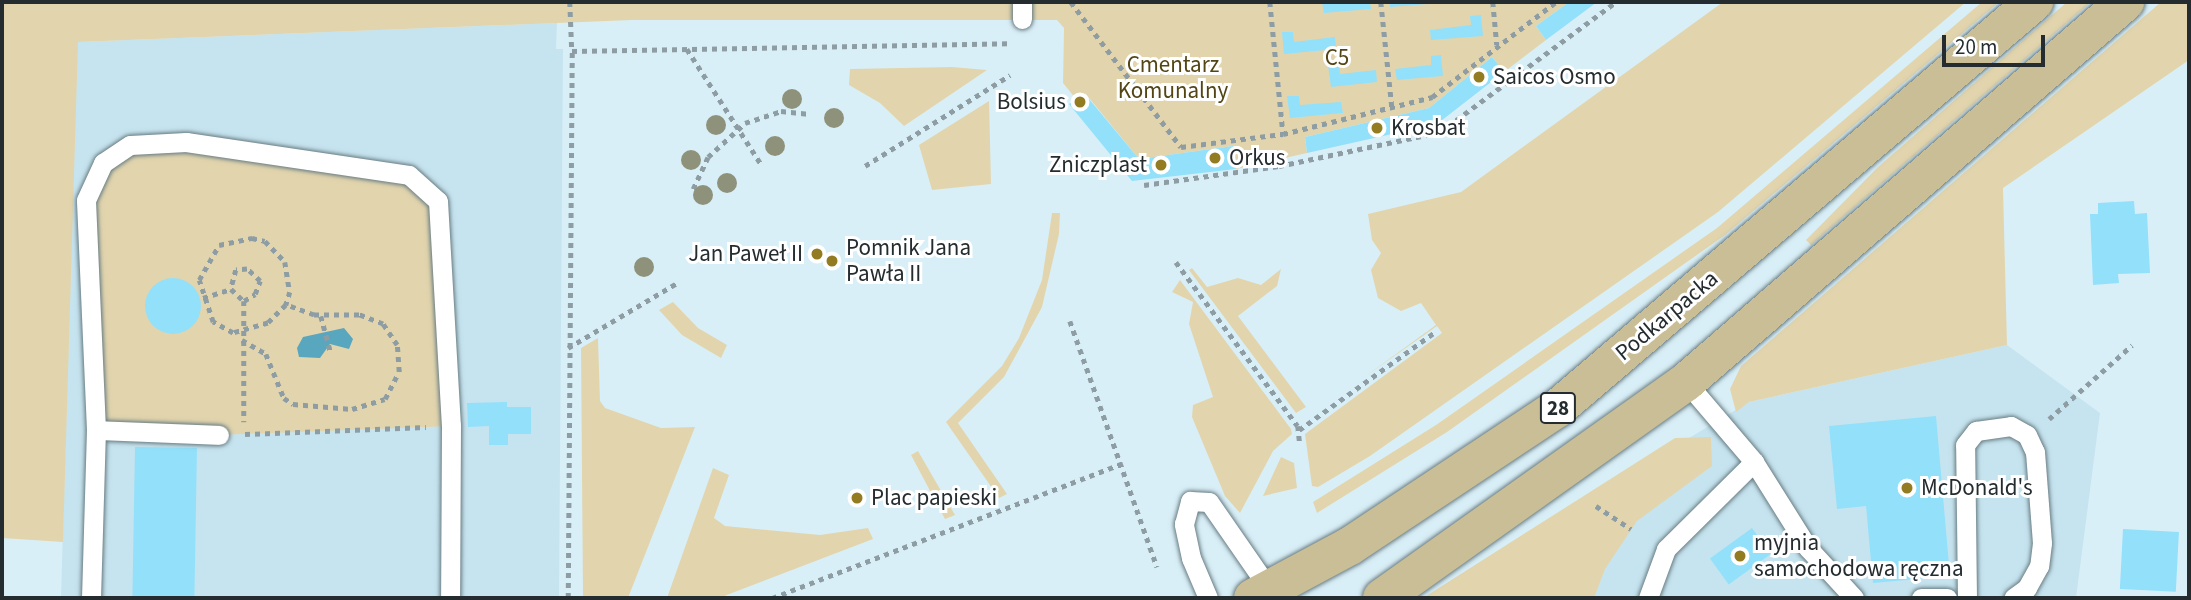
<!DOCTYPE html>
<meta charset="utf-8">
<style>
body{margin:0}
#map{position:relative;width:2191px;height:600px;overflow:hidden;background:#d9eff7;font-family:"Source Sans 3",sans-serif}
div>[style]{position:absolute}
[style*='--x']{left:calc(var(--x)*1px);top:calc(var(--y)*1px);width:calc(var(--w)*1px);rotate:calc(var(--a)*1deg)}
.built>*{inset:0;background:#c6e4ef}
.green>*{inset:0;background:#e2d5ad}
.water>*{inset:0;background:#59a6bf}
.building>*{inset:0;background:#93e0fa;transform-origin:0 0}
.round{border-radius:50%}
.path>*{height:4.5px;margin-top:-2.25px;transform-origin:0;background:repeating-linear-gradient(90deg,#8d9da3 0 5px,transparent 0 10px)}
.roads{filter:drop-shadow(0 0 2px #687c83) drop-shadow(0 0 2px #687c83)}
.service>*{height:19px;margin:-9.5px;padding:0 9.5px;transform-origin:9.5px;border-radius:9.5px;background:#fff}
.primary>*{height:38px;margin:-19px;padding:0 19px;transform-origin:19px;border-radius:19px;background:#cabe96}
.trees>*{width:20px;height:20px;margin:-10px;border-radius:50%;background:#8f927a}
.dots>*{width:19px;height:19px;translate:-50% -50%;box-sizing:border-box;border:4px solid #fff;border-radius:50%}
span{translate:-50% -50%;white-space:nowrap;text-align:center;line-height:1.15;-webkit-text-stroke:6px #fff;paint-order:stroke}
.shield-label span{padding:2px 5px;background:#fff;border:2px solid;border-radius:5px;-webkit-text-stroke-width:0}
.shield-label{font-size:21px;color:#242c2f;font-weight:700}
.park-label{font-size:23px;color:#534514}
.poi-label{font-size:23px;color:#242c2f}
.left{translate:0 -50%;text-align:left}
.right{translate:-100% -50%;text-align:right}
.street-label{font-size:23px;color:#242c2f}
.frame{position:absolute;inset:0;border:4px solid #242c2f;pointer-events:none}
.scale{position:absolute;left:1942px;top:35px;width:103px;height:32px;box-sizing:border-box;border:4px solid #242c2f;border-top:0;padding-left:9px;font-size:21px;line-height:24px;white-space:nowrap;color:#242c2f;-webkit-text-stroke:5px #fff;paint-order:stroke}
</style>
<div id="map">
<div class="built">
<div style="clip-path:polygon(557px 23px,556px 49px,563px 49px,559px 598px,61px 598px,77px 42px)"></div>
<div style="clip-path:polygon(2007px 345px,2100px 413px,2076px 598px,1423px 598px,1749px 402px)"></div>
</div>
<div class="green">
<div style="clip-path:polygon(2px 2px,1569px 2px,1536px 26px,1546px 40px,1504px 72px,1492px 57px,1429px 108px,1305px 137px,1307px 153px,1236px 169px,1233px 146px,1139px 159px,1085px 93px,1076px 99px,1063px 83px,1064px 28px,1057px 20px,632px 20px,78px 42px,63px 542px,2px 538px)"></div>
<div style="clip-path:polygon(1723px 2px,1966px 2px,1718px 212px,1370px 456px,1318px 487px,1312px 486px,1305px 434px,1442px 333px,1437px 326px,1363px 378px,1436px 325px,1421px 303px,1401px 311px,1378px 298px,1371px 270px,1381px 253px,1372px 240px,1368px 214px,1461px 192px)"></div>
<div style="clip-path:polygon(1982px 2px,1999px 2px,1725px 235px,1447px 432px,1317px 513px,1313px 502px,1436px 425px,1717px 228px)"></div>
<div style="clip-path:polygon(2067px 2px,2091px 2px,1811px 245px,1806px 240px,1878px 167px)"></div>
<div style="clip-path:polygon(2161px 2px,2189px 2px,2189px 60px,2003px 188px,2007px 345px,1749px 402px,1736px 412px,1730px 389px,1741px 366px)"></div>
<div style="clip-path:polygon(952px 67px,987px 70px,904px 126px,880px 103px,849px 85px,850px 69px)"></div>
<div style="clip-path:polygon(989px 101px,991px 184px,932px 190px,919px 145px)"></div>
<div style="clip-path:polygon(130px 145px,409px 175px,438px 201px,451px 426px,219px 435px,96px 430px,86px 200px)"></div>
<div style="clip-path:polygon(1052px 213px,1060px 213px,1059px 234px,1042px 307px,1004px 377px,958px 423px,1007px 494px,999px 498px,946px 422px,1002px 366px,1019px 338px,1042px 280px)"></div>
<div style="clip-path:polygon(1192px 268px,1207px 287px,1238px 278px,1261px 285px,1281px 269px,1277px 286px,1238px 316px,1306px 407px,1296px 413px,1189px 270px)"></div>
<div style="clip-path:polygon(1180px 280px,1291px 429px,1292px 434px,1273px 451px,1240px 513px,1225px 496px,1192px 417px,1193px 405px,1213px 397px,1189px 324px,1193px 302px,1172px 292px)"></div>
<div style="clip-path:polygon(673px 302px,698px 328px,727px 345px,721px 358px,682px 335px,659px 310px)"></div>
<div style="clip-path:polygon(598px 338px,600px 401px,605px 408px,661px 428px,695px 427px,628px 598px,583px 598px,581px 348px)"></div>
<div style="clip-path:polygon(1711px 437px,1712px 466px,1637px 521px,1605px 569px,1594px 598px,1423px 598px,1675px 438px)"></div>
<div style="clip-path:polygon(918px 451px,955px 515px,945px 519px,911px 455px)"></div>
<div style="clip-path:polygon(1281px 457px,1294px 463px,1297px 488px,1263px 496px)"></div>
<div style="clip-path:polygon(713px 468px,729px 475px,714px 518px,725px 526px,820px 535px,868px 528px,873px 539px,719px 598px,667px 598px)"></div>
</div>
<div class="water">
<div style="clip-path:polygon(344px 328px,353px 339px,349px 349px,330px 344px,320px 358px,299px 357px,297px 348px,303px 337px)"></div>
</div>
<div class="building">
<div style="clip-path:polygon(1322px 2px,1370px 2px,1371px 9px,1324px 13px)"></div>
<div style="clip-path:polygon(1389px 2px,1428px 2px,1428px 4px,1390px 7px)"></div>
<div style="clip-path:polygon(1569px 2px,1597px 2px,1546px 40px,1536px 26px)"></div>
<div style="clip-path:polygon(1481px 15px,1483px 36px,1431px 40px,1430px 30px,1471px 25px,1470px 16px)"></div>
<div style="clip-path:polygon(1282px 32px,1293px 32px,1294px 42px,1335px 37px,1336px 49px,1284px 54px)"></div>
<div style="clip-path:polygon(1441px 55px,1443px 76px,1397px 80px,1395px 69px,1431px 65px,1431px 56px)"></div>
<div style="clip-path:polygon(1492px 57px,1504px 72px,1437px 124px,1307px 153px,1305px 137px,1429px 108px)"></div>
<div style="clip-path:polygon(1339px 64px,1340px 74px,1376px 70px,1377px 82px,1331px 87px,1328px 65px)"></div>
<div style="clip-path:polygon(1084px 93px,1139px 159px,1233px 146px,1236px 169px,1132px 181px,1069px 104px)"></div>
<div style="clip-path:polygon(1287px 96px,1299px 96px,1300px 105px,1341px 102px,1343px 113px,1290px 118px)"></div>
<div style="clip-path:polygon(2134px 201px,2135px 214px,2147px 213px,2150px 273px,2118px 274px,2119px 283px,2093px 285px,2090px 214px,2098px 214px,2098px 203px)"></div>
<div class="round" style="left:145px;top:278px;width:56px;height:56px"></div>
<div style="clip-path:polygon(507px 402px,507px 407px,531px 407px,531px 434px,508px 434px,508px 445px,489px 445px,489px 426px,468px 427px,467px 403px)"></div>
<div style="clip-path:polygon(1936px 416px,1950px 576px,1873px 583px,1866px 506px,1837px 509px,1829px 426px)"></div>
<div style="left:135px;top:447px;width:62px;height:151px;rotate:1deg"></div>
<div style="left:1752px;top:528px;width:32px;height:52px;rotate:54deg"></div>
<div style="left:2123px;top:529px;width:56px;height:60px;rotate:3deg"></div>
</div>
<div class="path">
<div style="--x:570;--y:2;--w:49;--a:87.7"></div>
<div style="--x:1071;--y:2;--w:182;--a:52.8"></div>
<div style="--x:1181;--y:147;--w:103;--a:-7.3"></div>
<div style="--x:1283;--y:134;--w:154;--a:-13.9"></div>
<div style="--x:1432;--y:97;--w:156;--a:-37.5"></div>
<div style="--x:1270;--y:2;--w:132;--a:84.3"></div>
<div style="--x:1381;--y:2;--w:106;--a:84"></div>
<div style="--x:1493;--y:2;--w:43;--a:84.7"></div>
<div style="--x:687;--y:49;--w:137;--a:57.2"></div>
<div style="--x:865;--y:166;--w:171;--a:-32.1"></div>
<div style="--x:1144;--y:185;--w:136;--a:-8"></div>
<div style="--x:1279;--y:166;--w:165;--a:-11.9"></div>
<div style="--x:1440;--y:132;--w:219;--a:-36.5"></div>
<div style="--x:693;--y:189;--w:35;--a:-65"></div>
<div style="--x:708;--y:157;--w:50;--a:-42.6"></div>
<div style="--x:745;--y:123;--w:38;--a:-18"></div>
<div style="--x:781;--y:111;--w:29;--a:6"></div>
<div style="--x:252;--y:238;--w:13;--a:13"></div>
<div style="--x:265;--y:241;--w:29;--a:46"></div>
<div style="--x:285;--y:262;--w:30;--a:81"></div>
<div style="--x:290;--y:292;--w:14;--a:107"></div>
<div style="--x:286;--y:305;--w:25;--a:135"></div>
<div style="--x:268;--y:323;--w:36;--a:164"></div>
<div style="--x:233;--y:333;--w:23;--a:-151"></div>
<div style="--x:213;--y:322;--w:44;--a:-108.4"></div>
<div style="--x:199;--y:280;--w:40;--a:-60.3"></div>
<div style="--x:219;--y:245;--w:34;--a:-12"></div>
<div style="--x:1176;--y:262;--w:204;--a:53.4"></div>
<div style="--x:1298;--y:426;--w:18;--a:84"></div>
<div style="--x:203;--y:298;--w:29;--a:-18"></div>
<div style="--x:244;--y:301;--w:13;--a:-32"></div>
<div style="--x:255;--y:294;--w:14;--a:-69"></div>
<div style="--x:260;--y:281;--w:18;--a:-137"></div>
<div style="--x:247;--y:269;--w:11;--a:175"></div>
<div style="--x:236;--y:270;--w:20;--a:105"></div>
<div style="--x:231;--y:289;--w:18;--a:43"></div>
<div style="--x:244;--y:301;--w:121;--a:90"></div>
<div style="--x:321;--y:316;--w:39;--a:75"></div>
<div style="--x:1070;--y:321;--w:261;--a:70.5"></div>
<div style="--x:242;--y:340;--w:28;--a:30"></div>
<div style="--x:266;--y:354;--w:48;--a:67.8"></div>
<div style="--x:284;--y:398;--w:11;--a:34"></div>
<div style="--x:293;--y:404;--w:59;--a:4.8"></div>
<div style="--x:352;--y:409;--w:34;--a:-17"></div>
<div style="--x:385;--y:399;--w:30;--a:-63"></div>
<div style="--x:399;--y:372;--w:27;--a:-94"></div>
<div style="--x:397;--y:345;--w:25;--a:-124"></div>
<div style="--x:383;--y:324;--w:26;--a:-159"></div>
<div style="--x:359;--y:315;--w:45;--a:180"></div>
<div style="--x:314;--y:315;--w:30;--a:-160"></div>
<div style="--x:568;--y:348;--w:127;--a:-30.8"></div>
<div style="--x:2049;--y:419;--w:111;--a:-41.7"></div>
<div style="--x:1299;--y:430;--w:168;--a:-35.8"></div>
<div style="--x:245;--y:434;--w:181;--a:-2.2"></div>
<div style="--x:1596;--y:506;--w:42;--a:33.3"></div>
<div style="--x:568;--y:598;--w:547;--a:-89.58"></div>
<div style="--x:572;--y:51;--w:438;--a:-1"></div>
<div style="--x:772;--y:598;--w:374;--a:-21"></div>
</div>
<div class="roads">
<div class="service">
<div style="--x:1022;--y:19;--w:17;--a:-90"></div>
<div style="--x:1686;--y:382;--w:105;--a:49.6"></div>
<div style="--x:1754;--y:462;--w:102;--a:57.9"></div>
<div style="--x:1808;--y:548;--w:68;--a:47.4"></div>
<div style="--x:96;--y:430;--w:123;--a:2.3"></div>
<div style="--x:91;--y:598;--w:168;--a:-88.3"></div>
<div style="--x:96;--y:430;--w:230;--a:-92.5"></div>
<div style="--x:86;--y:200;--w:41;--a:-65.3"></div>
<div style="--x:103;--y:163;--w:32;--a:-34"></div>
<div style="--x:130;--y:145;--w:56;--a:-3.1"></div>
<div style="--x:186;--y:142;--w:225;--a:8.4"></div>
<div style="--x:409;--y:175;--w:39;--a:42"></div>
<div style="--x:438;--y:201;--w:225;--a:86.7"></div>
<div style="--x:451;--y:426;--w:172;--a:90.3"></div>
<div style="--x:1208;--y:598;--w:43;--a:-113"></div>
<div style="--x:1191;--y:558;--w:35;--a:-102"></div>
<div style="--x:1184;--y:524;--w:24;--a:-75"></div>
<div style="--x:1190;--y:501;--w:19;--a:3"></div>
<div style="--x:1209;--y:502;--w:107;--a:55.3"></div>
<div style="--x:1648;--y:598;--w:52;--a:-69.8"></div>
<div style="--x:1666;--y:549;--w:124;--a:-44.7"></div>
<div style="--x:1921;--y:598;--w:26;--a:0"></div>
<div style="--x:1967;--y:598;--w:153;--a:-90.7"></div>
<div style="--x:1965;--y:445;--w:18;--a:-52"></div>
<div style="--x:1976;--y:431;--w:35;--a:-8"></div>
<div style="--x:2011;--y:426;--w:18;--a:29"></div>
<div style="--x:2027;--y:435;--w:19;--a:65"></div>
<div style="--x:2035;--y:452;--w:91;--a:85.6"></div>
<div style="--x:2042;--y:543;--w:23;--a:97"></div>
<div style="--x:2039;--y:566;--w:25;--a:119"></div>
<div style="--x:2027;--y:588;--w:17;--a:144"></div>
</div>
<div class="primary">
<div style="--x:1253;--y:598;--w:110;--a:-28.2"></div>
<div style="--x:1350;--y:546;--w:250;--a:-33.6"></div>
<div style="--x:1558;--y:408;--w:626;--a:-40.46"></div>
<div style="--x:1382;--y:598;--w:373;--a:-35.4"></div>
<div style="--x:1686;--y:382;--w:581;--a:-40.88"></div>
</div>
</div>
<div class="trees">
<div style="left:792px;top:99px"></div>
<div style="left:834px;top:118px"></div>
<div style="left:716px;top:125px"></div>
<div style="left:775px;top:146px"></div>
<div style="left:691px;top:160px"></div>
<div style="left:727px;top:183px"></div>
<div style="left:703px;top:195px"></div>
<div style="left:644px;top:267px"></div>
</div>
<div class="dots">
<div style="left:1479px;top:77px;background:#937b22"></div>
<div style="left:1080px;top:102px;background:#937b22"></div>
<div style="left:1377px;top:128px;background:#937b22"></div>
<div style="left:1215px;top:158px;background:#937b22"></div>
<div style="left:1161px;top:165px;background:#937b22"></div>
<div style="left:817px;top:254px;background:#937b22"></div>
<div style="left:832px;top:261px;background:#937b22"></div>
<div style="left:1907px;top:488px;background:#937b22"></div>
<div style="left:857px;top:498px;background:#937b22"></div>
<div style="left:1740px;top:556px;background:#937b22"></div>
</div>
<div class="shield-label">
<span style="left:1558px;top:408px">28</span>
</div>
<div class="park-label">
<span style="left:1337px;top:58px">C5</span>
<span style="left:1173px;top:78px">Cmentarz<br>Komunalny</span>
</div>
<div class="poi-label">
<span class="left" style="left:1493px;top:77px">Saicos Osmo</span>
<span class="right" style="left:1066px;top:102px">Bolsius</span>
<span class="left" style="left:1391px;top:128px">Krosbat</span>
<span class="left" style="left:1229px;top:158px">Orkus</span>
<span class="right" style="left:1147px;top:165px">Zniczplast</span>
<span class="left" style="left:846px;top:261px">Pomnik Jana<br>Pawła II</span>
<span class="right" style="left:803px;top:254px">Jan Paweł II</span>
<span class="left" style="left:1921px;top:488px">McDonald's</span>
<span class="left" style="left:871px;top:498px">Plac papieski</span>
<span class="left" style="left:1754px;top:556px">myjnia<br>samochodowa ręczna</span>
</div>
<div class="street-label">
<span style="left:1667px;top:316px;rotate:-40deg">Podkarpacka</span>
</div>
<div class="frame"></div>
<div class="scale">20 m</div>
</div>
